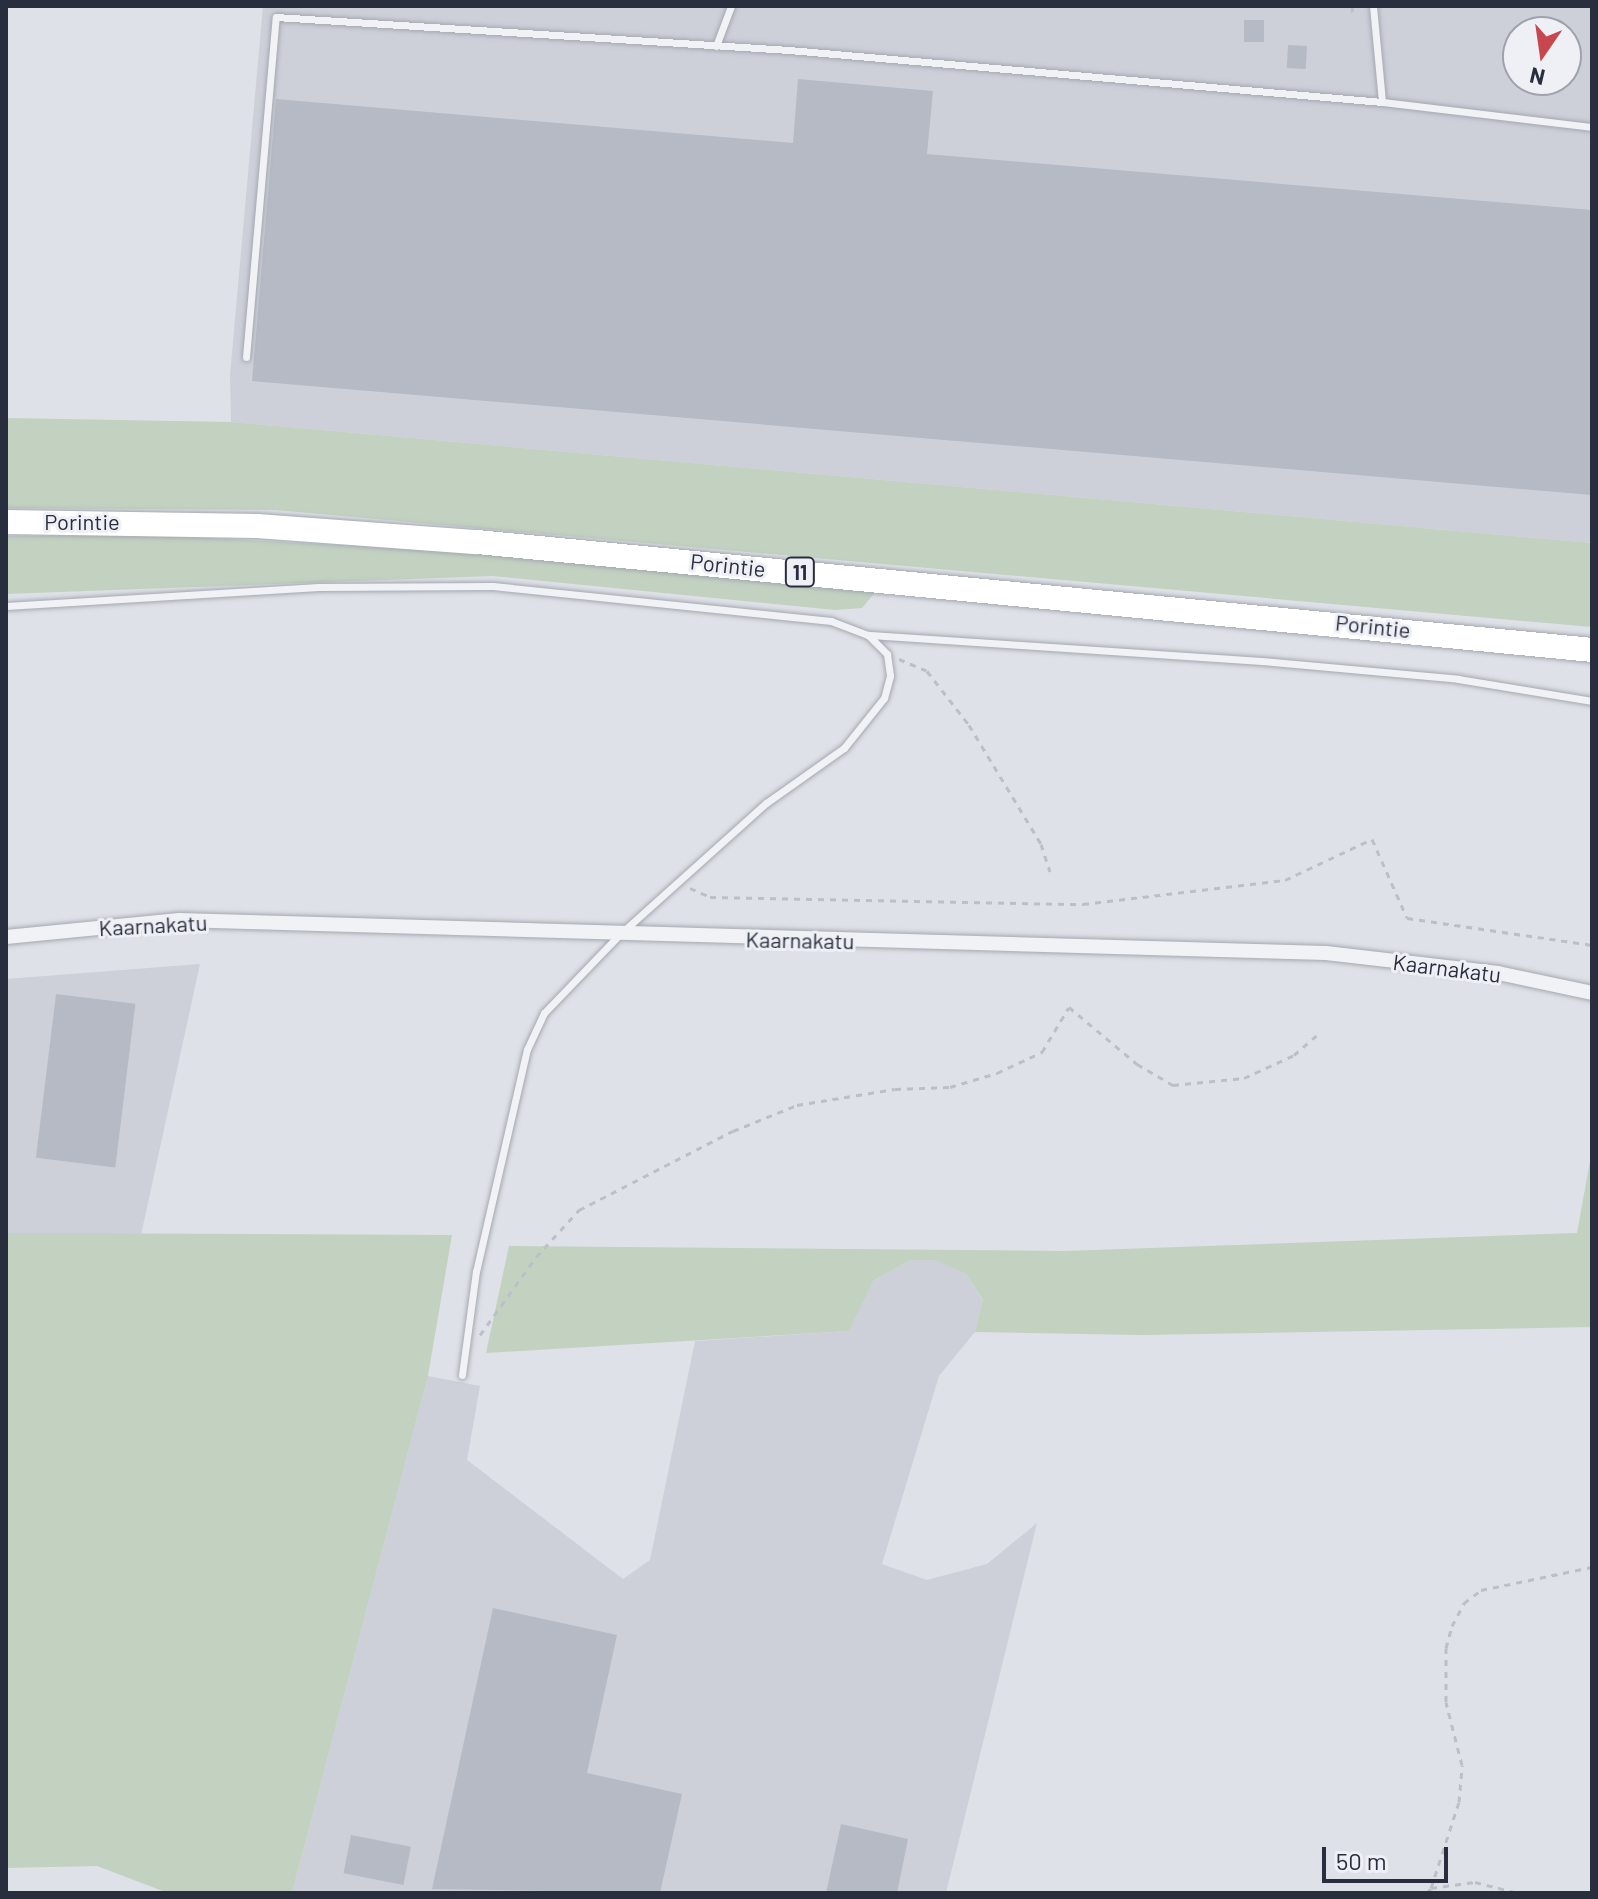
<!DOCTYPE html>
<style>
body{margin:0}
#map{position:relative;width:1598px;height:1899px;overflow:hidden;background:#dee1e7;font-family:Barlow,sans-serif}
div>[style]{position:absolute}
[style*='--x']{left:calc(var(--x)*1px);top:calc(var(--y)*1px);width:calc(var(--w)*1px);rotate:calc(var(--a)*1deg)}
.built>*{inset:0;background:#cdd0d9}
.green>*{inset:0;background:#c2d1c0}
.building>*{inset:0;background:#b6bac4;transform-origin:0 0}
.path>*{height:3px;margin-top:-1.5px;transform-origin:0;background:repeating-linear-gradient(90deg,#bdbfc6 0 6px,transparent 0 12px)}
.roads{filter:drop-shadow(0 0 2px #a4a8b1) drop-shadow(0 0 2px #a4a8b1)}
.service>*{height:7px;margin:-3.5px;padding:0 3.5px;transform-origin:3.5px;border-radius:3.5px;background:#f1f2f6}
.minor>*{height:14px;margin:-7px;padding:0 7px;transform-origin:7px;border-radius:7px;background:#f1f2f6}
.trunk>*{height:24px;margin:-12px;padding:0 12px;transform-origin:12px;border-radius:12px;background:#fff}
span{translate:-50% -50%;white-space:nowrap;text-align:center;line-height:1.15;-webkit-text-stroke:6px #eef0f5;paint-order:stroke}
.shield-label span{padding:2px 6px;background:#eef0f5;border:2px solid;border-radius:6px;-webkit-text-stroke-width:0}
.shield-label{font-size:20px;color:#282e3e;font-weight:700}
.street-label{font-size:22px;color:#282e3e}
.frame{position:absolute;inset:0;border:8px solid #282e3e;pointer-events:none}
.north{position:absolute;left:1502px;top:16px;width:80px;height:80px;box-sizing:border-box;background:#eef0f5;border:2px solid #9fa2ac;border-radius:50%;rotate:193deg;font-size:22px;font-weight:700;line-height:32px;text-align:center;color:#282e3e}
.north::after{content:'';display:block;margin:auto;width:28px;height:36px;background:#c8474c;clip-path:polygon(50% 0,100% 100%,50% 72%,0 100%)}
.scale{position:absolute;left:1322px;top:1847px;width:126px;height:36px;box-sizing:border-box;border:4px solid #282e3e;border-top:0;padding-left:10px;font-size:24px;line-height:28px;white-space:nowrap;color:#282e3e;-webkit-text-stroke:6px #eef0f5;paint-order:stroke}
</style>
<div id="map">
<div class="built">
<div style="clip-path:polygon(evenodd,263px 6px,1592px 6px,1592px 543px,231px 422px,230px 375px,263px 6px,1518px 32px,1566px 32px,1566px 80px,1518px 80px,1518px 32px)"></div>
<div style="clip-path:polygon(200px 964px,141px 1235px,6px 1233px,6px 979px)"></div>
<div style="clip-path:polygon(911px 1260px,936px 1260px,966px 1274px,983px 1301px,975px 1332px,939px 1376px,882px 1564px,927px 1580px,987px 1564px,1037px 1523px,946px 1893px,292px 1893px,428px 1376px,480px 1386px,467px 1460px,623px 1579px,650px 1560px,695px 1341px,849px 1331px,874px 1280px)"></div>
</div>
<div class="green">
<div style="clip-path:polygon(6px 418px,231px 422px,1592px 543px,1592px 627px,275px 510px,6px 508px)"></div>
<div style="clip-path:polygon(152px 535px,432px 550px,878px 589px,862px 608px,835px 610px,493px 576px,6px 594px,6px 536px)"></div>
<div style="clip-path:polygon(1592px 1150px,1592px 1327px,1141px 1335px,975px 1332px,983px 1300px,966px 1274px,935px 1260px,911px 1260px,874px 1280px,849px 1331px,486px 1353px,509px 1246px,1065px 1251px,1577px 1233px)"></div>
<div style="clip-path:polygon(6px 1233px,452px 1235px,428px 1376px,292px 1893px,168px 1893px,97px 1866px,6px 1868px)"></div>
</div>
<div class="building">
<div style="left:1244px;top:20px;width:20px;height:22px"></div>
<div style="left:1288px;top:45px;width:19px;height:23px;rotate:3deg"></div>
<div style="clip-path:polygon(798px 79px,933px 91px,927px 154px,1592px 210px,1592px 495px,252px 381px,276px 99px,793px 143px)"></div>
<div style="left:56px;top:994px;width:80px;height:165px;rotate:7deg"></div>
<div style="clip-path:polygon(493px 1608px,617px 1635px,587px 1773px,682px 1794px,660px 1893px,432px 1889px)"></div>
<div style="clip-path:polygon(841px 1824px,908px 1839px,897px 1893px,826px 1893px)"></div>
<div style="left:351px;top:1835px;width:61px;height:39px;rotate:11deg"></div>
</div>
<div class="path">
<div style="--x:1352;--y:6;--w:11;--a:85"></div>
<div style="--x:899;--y:659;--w:30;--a:23"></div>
<div style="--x:927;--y:671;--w:68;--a:52.1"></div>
<div style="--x:969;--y:725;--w:139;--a:58.8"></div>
<div style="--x:1041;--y:844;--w:29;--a:72"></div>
<div style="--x:690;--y:888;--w:22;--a:24"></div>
<div style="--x:710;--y:897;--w:373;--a:1.1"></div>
<div style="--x:1083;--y:904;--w:203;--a:-6.8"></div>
<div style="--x:1285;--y:880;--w:96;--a:-25.2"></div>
<div style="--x:1372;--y:839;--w:86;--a:66.1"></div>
<div style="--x:1407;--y:918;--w:187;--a:8.3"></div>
<div style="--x:480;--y:1335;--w:96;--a:-54.3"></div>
<div style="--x:536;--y:1257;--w:64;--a:-47.5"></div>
<div style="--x:579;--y:1210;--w:173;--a:-27.2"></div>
<div style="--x:733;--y:1131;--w:69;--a:-22.1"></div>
<div style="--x:797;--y:1105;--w:99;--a:-9.3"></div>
<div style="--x:895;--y:1089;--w:55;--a:-2.1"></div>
<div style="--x:950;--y:1087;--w:49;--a:-16.6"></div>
<div style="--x:997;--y:1073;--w:50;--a:-25"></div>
<div style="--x:1042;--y:1052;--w:52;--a:-59"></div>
<div style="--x:1069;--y:1007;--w:89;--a:40"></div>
<div style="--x:1137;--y:1064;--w:42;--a:30.3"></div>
<div style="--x:1173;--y:1085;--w:71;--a:-5.6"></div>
<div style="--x:1244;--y:1078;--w:55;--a:-24.7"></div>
<div style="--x:1294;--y:1055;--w:30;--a:-41"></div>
<div style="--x:1431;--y:1888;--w:90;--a:-72"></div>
<div style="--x:1459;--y:1802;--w:37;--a:-85"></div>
<div style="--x:1462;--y:1765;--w:65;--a:-104.3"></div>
<div style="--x:1446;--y:1702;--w:54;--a:-90"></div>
<div style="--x:1446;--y:1648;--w:23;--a:-75"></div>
<div style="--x:1452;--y:1626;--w:26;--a:-62"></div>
<div style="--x:1464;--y:1603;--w:21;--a:-37"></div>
<div style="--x:1481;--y:1590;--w:113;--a:-11.7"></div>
<div style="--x:1427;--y:1893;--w:6;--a:-51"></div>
<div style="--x:1431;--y:1888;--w:44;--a:-7.8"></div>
<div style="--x:1475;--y:1882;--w:44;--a:14.3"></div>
</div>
<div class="roads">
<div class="service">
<div style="--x:1373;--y:6;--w:96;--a:84.6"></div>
<div style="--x:1382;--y:102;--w:211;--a:6.8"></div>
<div style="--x:716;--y:46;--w:43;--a:-69.4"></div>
<div style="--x:246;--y:357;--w:341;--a:-85"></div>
<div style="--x:276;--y:17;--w:514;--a:3.68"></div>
<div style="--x:789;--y:50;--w:595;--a:5.01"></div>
<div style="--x:6;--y:606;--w:313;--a:-3.5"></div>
<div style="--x:318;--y:587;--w:175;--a:-0.3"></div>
<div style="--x:493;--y:586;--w:340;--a:5.9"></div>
<div style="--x:831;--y:621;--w:40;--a:21"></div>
<div style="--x:868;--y:635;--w:27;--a:45"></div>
<div style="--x:887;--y:654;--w:22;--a:82"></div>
<div style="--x:890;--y:676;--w:23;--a:105"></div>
<div style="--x:884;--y:698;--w:64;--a:128.7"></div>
<div style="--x:844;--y:748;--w:95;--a:144.8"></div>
<div style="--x:766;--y:803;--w:198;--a:138.1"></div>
<div style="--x:619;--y:935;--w:108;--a:133.9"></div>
<div style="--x:544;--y:1013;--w:40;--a:115"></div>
<div style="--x:527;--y:1049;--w:228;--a:102.9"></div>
<div style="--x:476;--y:1271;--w:105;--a:97.7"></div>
<div style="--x:870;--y:635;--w:393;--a:3.8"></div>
<div style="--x:1262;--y:661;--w:197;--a:5.2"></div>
<div style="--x:1458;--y:679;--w:136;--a:9.3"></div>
</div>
<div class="minor">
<div style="--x:6;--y:937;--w:174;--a:-5.6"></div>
<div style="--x:179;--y:920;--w:1147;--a:1.65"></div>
<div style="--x:1326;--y:953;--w:173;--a:6.6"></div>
<div style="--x:1498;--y:973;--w:96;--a:12"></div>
</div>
<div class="trunk">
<div style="--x:6;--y:522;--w:251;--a:0.9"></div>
<div style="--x:257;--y:526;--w:221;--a:4.2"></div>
<div style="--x:477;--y:542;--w:1120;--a:5.53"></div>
</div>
</div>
<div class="shield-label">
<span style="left:800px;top:572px">11</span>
</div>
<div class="street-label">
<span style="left:82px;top:522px">Porintie</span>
<span style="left:728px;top:565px;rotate:6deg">Porintie</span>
<span style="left:1373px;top:626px;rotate:6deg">Porintie</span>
<span style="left:153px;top:925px;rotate:-3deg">Kaarnakatu</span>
<span style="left:800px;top:940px;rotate:1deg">Kaarnakatu</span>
<span style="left:1447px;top:968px;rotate:7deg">Kaarnakatu</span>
</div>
<div class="frame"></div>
<div class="north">N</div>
<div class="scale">50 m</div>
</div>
